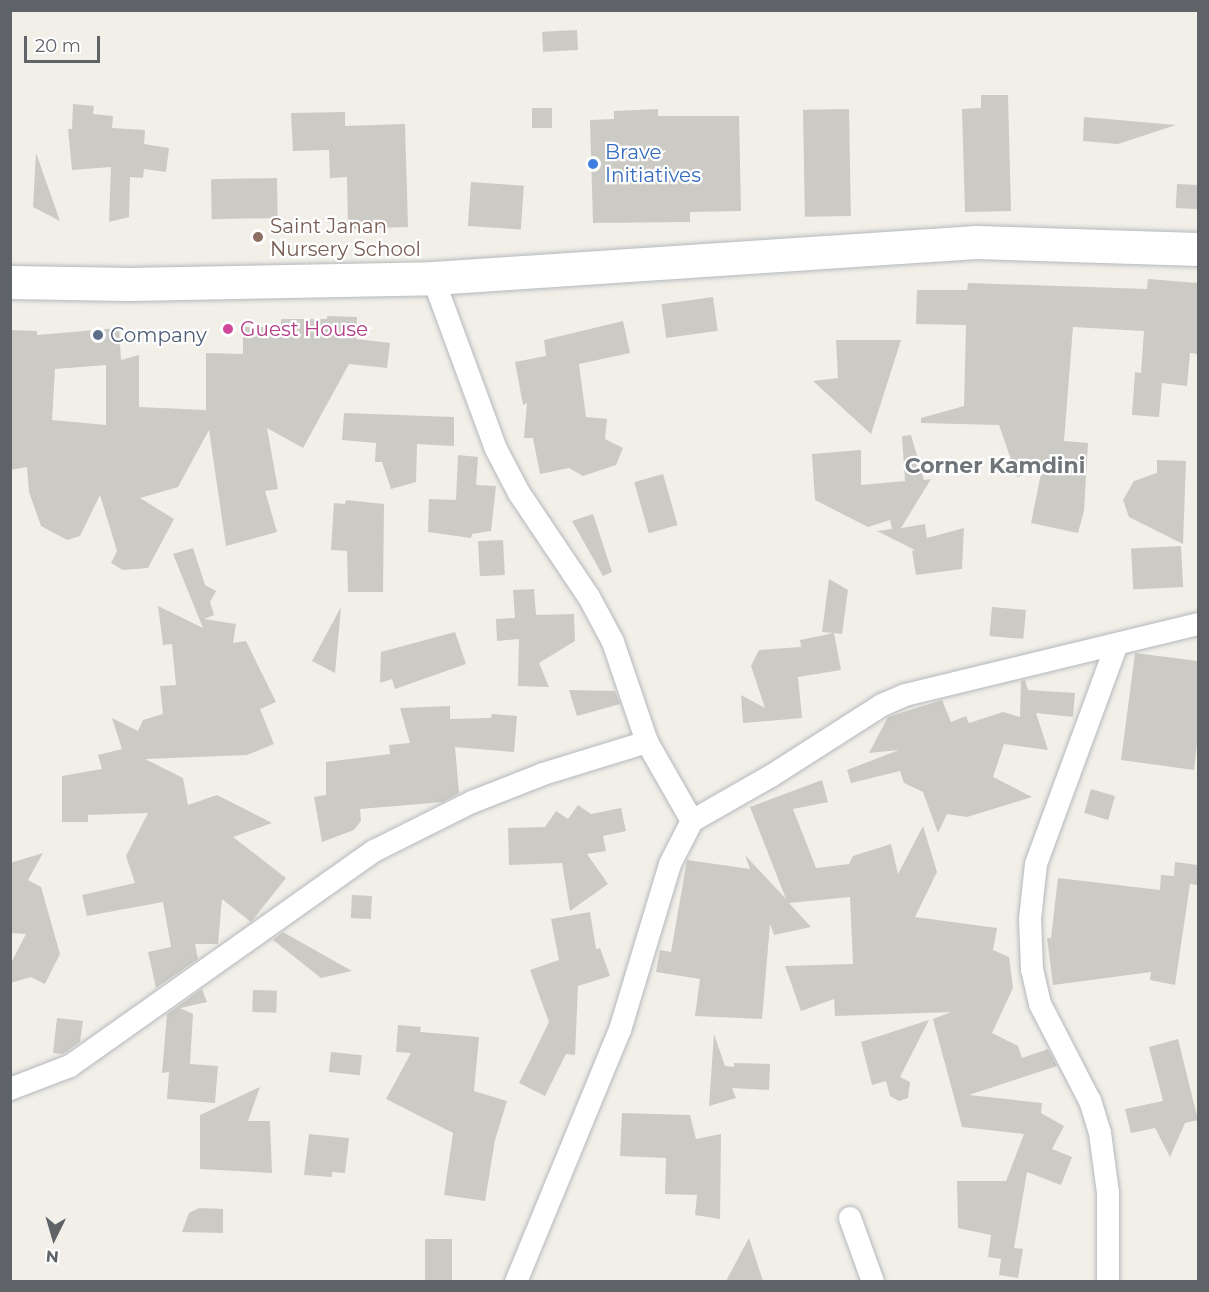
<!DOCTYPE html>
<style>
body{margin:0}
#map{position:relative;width:1209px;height:1292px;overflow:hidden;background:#f1efe8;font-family:Montserrat,sans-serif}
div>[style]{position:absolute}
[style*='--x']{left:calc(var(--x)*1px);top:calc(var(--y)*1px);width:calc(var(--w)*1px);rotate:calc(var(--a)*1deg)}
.building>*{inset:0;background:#cccac5;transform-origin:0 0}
.roads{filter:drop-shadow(0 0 2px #b5b8bc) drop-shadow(0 0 2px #b5b8bc)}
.street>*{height:22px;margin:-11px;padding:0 11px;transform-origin:11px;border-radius:11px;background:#fff}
.secondary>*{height:33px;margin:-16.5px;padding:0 16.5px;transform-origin:16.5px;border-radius:16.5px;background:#fff}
.dots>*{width:16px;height:16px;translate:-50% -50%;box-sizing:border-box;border:3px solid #fff;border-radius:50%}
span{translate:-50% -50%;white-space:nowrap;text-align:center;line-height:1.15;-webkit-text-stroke:4.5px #fff;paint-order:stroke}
.shop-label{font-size:20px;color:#366cbe}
.left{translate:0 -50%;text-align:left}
.education-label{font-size:20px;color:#785e54}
.hotel-label{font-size:20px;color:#b23c85}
.service-label{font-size:20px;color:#4e5e75}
.quarter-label{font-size:22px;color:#70757a;font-weight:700}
.frame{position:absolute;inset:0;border:12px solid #5f6368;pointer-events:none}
.north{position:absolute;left:24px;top:1208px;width:60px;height:60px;-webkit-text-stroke:4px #fff;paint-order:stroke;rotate:185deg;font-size:16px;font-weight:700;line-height:24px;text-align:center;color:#5f6368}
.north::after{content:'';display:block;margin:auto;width:21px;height:27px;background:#5f6368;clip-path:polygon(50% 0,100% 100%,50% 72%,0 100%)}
.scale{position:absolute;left:24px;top:36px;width:76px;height:27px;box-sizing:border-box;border:3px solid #5f6368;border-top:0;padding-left:8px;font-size:18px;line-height:21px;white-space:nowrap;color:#5f6368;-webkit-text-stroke:4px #fff;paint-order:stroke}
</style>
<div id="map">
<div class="building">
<div style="left:577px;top:30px;width:20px;height:35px;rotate:87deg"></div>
<div style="clip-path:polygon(981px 95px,1008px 95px,1011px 211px,965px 212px,962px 109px,981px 108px)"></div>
<div style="clip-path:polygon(73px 104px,94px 106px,93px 114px,113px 116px,112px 128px,145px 130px,144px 144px,169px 148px,166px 172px,144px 169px,143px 178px,130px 177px,129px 217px,109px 222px,111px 167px,72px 170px,68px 129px,72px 129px)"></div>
<div style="left:532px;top:108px;width:20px;height:20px"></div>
<div style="clip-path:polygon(658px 109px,658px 116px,739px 116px,741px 211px,690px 212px,690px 222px,593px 223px,590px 120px,614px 119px,614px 111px)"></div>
<div style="left:849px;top:109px;width:107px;height:46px;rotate:89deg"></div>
<div style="clip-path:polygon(345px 112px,345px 126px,405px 124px,408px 227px,348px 229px,347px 177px,330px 178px,329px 150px,293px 151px,291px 113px)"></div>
<div style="clip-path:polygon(1084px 117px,1176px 125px,1118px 144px,1083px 141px)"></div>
<div style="clip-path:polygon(36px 153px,60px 221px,33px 207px)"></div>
<div style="left:277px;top:178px;width:40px;height:66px;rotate:89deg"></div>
<div style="left:471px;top:182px;width:53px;height:44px;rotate:4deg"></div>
<div style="left:1177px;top:184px;width:21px;height:24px;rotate:3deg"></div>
<div style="clip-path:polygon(1148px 279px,1198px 283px,1198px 354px,1190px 353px,1187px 386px,1162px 383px,1159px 417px,1132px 415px,1135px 372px,1141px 373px,1144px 331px,1073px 327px,1064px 441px,1088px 443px,1084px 511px,1078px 533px,1031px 523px,1042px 469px,1017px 477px,999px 425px,921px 423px,921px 418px,964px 406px,966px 325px,916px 324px,917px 290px,967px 290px,968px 283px,1147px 289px)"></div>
<div style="left:713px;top:297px;width:34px;height:52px;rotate:82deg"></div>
<div style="clip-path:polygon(evenodd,327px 316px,357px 317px,356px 339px,390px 343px,387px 368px,349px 364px,303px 448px,267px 428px,278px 489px,265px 491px,277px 532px,226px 546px,209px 430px,178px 487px,140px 498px,174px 519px,148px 568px,123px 570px,111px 563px,117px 551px,100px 495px,80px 536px,67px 540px,41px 526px,29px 492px,27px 467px,10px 470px,10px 330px,37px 331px,37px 335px,119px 328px,121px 360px,139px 355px,139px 407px,206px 410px,206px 353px,243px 354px,243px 327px,281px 327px,281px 319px,327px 319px,327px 316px,106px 365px,106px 425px,52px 420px,55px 369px,106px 365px)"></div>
<div style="clip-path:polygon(623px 321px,630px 353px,579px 364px,586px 417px,607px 419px,605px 439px,623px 448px,616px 465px,583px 476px,569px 468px,540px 474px,533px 438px,524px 438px,527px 403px,523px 405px,515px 362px,546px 356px,544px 340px)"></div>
<div style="clip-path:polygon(836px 340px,901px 340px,871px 434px,813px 381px,838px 378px)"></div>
<div style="clip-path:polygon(344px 413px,454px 417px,454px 446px,417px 444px,416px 482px,391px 489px,382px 462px,375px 462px,376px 443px,342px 440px)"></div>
<div style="clip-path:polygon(911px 435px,924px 480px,931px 479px,901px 528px,925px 524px,927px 538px,964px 528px,962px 569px,916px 575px,912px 551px,915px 550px,877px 531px,892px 529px,890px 520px,868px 527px,815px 500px,812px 454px,861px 450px,861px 485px,905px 481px,902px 436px)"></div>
<div style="clip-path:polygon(458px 455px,478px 457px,476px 485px,496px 486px,491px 531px,472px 534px,471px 538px,428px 532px,429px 499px,456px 500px)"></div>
<div style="clip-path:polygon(1157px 460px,1186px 461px,1183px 544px,1129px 517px,1123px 500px,1134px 481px,1157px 473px)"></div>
<div style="left:663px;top:474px;width:53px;height:30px;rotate:74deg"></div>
<div style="clip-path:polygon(346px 500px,384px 504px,383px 592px,348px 592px,347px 551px,331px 550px,334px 503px,345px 504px)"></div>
<div style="clip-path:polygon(593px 514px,612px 572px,603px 576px,572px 521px)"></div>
<div style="left:503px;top:540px;width:35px;height:25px;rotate:87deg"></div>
<div style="left:1181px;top:546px;width:41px;height:50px;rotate:87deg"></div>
<div style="clip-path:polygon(193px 548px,205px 585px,216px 591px,210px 602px,214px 615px,204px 619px,236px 624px,233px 643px,246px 641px,276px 702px,260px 709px,274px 744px,247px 755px,145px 759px,183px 778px,188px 805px,217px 795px,272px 823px,233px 837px,286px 878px,251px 922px,222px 899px,218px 944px,195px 944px,198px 959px,156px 988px,148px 952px,171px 947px,163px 902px,87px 916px,82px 895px,135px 883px,126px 856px,148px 813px,88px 815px,88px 822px,62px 822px,62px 776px,102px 769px,98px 755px,122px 749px,112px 718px,138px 731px,143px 720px,163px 714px,160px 686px,176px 685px,172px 644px,163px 645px,158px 606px,203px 628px,173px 554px)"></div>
<div style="clip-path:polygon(829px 579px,848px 590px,842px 634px,834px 633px,841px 670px,798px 677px,802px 718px,743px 723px,741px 695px,765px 708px,751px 666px,759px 650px,801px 647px,800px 640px,834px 633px,822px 632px)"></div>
<div style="clip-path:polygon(534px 589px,536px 615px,574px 614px,575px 641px,539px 663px,549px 687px,518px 686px,519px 639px,497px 641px,496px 619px,515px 618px,513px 590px)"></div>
<div style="clip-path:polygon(341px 607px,335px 673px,312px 661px)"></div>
<div style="left:992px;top:607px;width:34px;height:29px;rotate:5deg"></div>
<div style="clip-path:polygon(455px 632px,466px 664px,395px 689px,392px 679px,380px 683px,381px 652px)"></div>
<div style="clip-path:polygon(1135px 653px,1198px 661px,1198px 735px,1194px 770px,1121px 760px)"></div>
<div style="clip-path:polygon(1025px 680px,1028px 690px,1075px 693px,1073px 717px,1036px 713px,1048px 750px,1004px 744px,993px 777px,1032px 797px,967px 817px,947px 814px,938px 833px,923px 792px,904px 783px,900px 771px,851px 783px,847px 770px,899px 750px,869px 753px,888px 717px,942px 700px,951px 722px,966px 716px,969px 723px,1003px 712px,1020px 717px,1021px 681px)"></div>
<div style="clip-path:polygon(569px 690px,615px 691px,620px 704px,577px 716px)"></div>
<div style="clip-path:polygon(450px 706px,450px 719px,491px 718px,492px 714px,517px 716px,514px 752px,455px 747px,459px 793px,443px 802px,360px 809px,361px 821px,354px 830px,322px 842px,314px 797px,326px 795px,326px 762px,390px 754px,389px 745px,410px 743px,400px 708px)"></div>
<div style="clip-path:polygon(822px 780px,828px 802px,793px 809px,816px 868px,849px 864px,853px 856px,891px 844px,898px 874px,923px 826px,937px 872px,915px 917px,997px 928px,993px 950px,1009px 957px,1013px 988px,992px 1033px,1018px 1046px,1022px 1058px,1048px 1049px,1057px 1066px,969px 1095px,1042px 1103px,1041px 1113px,1064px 1126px,1052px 1149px,1072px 1157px,1061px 1185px,1027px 1172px,1014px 1248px,1023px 1249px,1018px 1278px,999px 1275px,1001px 1259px,988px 1257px,991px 1235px,958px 1228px,957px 1181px,1006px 1181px,1024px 1134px,962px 1127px,933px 1019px,951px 1012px,835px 1016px,834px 999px,801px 1011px,785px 966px,853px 964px,850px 897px,789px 903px,811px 927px,774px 935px,770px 924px,762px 1019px,695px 1016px,700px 979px,656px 972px,660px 950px,671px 952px,687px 860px,750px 869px,745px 855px,786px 899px,750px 807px)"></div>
<div style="left:1091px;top:789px;width:25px;height:25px;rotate:16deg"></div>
<div style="clip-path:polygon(578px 805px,591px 814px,621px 808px,626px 831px,603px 836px,606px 851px,587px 854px,608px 884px,570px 911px,562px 863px,509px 865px,508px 828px,545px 827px,556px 811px,568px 819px)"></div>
<div style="clip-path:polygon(43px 853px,28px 880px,41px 887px,60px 954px,45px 984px,31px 977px,10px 983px,10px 965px,26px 934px,10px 933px,10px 863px)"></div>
<div style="clip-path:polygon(1175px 862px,1198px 865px,1198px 885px,1190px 884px,1175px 985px,1150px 980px,1151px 972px,1053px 985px,1047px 938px,1051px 938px,1058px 878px,1160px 890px,1161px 875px,1174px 876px)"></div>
<div style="left:352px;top:895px;width:20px;height:23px;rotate:3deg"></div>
<div style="clip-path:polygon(590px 912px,596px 949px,600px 948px,610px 976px,578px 986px,575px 1055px,566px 1054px,545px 1096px,519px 1083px,549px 1022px,530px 970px,559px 960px,551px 919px)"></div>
<div style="clip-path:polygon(283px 932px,352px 971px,321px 978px,273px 940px)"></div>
<div style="clip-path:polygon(202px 989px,207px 1002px,180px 1008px,193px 1014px,190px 1064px,218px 1066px,215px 1103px,167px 1099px,169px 1072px,162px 1073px,167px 1014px)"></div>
<div style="left:253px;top:990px;width:24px;height:22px;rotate:2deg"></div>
<div style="clip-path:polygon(57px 1018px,83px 1021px,80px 1042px,63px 1054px,53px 1053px)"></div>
<div style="clip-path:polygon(929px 1020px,900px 1077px,910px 1082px,908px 1098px,899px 1101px,890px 1096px,886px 1081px,872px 1085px,861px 1042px)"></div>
<div style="clip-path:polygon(398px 1025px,421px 1027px,420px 1032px,479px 1037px,474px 1091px,507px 1101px,495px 1140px,485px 1201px,444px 1195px,453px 1133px,386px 1099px,411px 1053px,396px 1052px)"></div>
<div style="clip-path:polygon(714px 1034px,725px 1066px,734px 1067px,734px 1063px,770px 1064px,769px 1090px,732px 1088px,736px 1098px,709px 1106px)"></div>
<div style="clip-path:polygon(1178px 1039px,1198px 1120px,1185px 1123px,1170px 1157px,1155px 1128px,1131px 1133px,1125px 1109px,1163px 1101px,1149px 1047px)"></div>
<div style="left:331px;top:1052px;width:31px;height:20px;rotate:6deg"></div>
<div style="clip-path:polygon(260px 1087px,248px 1121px,270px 1121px,272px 1173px,200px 1169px,200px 1115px)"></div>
<div style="clip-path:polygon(622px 1113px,690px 1115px,696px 1139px,721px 1134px,720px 1219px,695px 1215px,697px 1195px,665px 1194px,666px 1158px,620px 1156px)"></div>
<div style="clip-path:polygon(309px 1134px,349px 1138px,345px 1173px,332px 1172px,332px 1177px,304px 1175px)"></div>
<div style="clip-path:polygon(199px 1208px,223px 1209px,223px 1233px,182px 1232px,189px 1213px)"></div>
<div style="clip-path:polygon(749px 1238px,763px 1281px,726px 1281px)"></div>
<div style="left:425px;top:1239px;width:27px;height:42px"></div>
</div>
<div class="roads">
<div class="street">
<div style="--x:433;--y:278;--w:182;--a:69.8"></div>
<div style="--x:496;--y:449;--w:50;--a:62.4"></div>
<div style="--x:519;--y:493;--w:125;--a:56.1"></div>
<div style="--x:589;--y:597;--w:51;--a:61.9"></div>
<div style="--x:613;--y:642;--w:106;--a:71.2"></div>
<div style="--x:647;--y:742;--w:91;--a:60.3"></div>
<div style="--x:10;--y:1089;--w:64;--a:-21"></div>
<div style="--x:70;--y:1066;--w:372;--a:-35.3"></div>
<div style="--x:374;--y:851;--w:110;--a:-26.6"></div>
<div style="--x:472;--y:802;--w:76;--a:-21.5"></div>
<div style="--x:543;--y:774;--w:109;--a:-17.1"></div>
<div style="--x:850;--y:1218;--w:68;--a:70.2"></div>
<div style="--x:516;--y:1282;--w:273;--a:-67.6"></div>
<div style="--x:620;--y:1030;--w:173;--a:-73.2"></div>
<div style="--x:670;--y:864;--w:48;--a:-62.9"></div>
<div style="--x:692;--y:821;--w:91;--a:-29.7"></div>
<div style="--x:771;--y:776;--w:132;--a:-32.6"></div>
<div style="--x:882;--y:705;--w:25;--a:-23"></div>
<div style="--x:905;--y:695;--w:301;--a:-13.6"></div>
<div style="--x:1108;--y:1282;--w:89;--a:-90"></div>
<div style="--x:1108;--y:1193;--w:61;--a:-97.6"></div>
<div style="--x:1100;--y:1133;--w:34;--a:-107"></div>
<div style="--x:1090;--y:1101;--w:109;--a:-117.3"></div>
<div style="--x:1040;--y:1004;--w:35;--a:-103"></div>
<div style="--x:1032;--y:970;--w:51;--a:-92.2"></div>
<div style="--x:1030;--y:919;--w:55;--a:-83.8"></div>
<div style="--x:1036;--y:864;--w:234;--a:-69.8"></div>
</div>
<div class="secondary">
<div style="--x:10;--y:282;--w:119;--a:1"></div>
<div style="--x:129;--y:284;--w:304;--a:-1.1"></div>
<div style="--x:433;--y:278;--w:544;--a:-3.79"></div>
<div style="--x:976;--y:242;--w:222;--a:1.8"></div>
</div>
</div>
<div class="dots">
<div style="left:593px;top:164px;background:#3f7fe0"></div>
<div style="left:258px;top:237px;background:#8d6e63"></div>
<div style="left:228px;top:329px;background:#d1479c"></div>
<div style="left:98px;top:335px;background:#5c6f8a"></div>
</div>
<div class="shop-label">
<span class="left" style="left:605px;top:164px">Brave<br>Initiatives</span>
</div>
<div class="education-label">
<span class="left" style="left:270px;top:238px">Saint Janan<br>Nursery School</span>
</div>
<div class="hotel-label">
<span class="left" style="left:240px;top:329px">Guest House</span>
</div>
<div class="service-label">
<span class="left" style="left:110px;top:335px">Company</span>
</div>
<div class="quarter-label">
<span style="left:995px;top:466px">Corner Kamdini</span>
</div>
<div class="frame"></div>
<div class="north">N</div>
<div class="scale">20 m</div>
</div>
